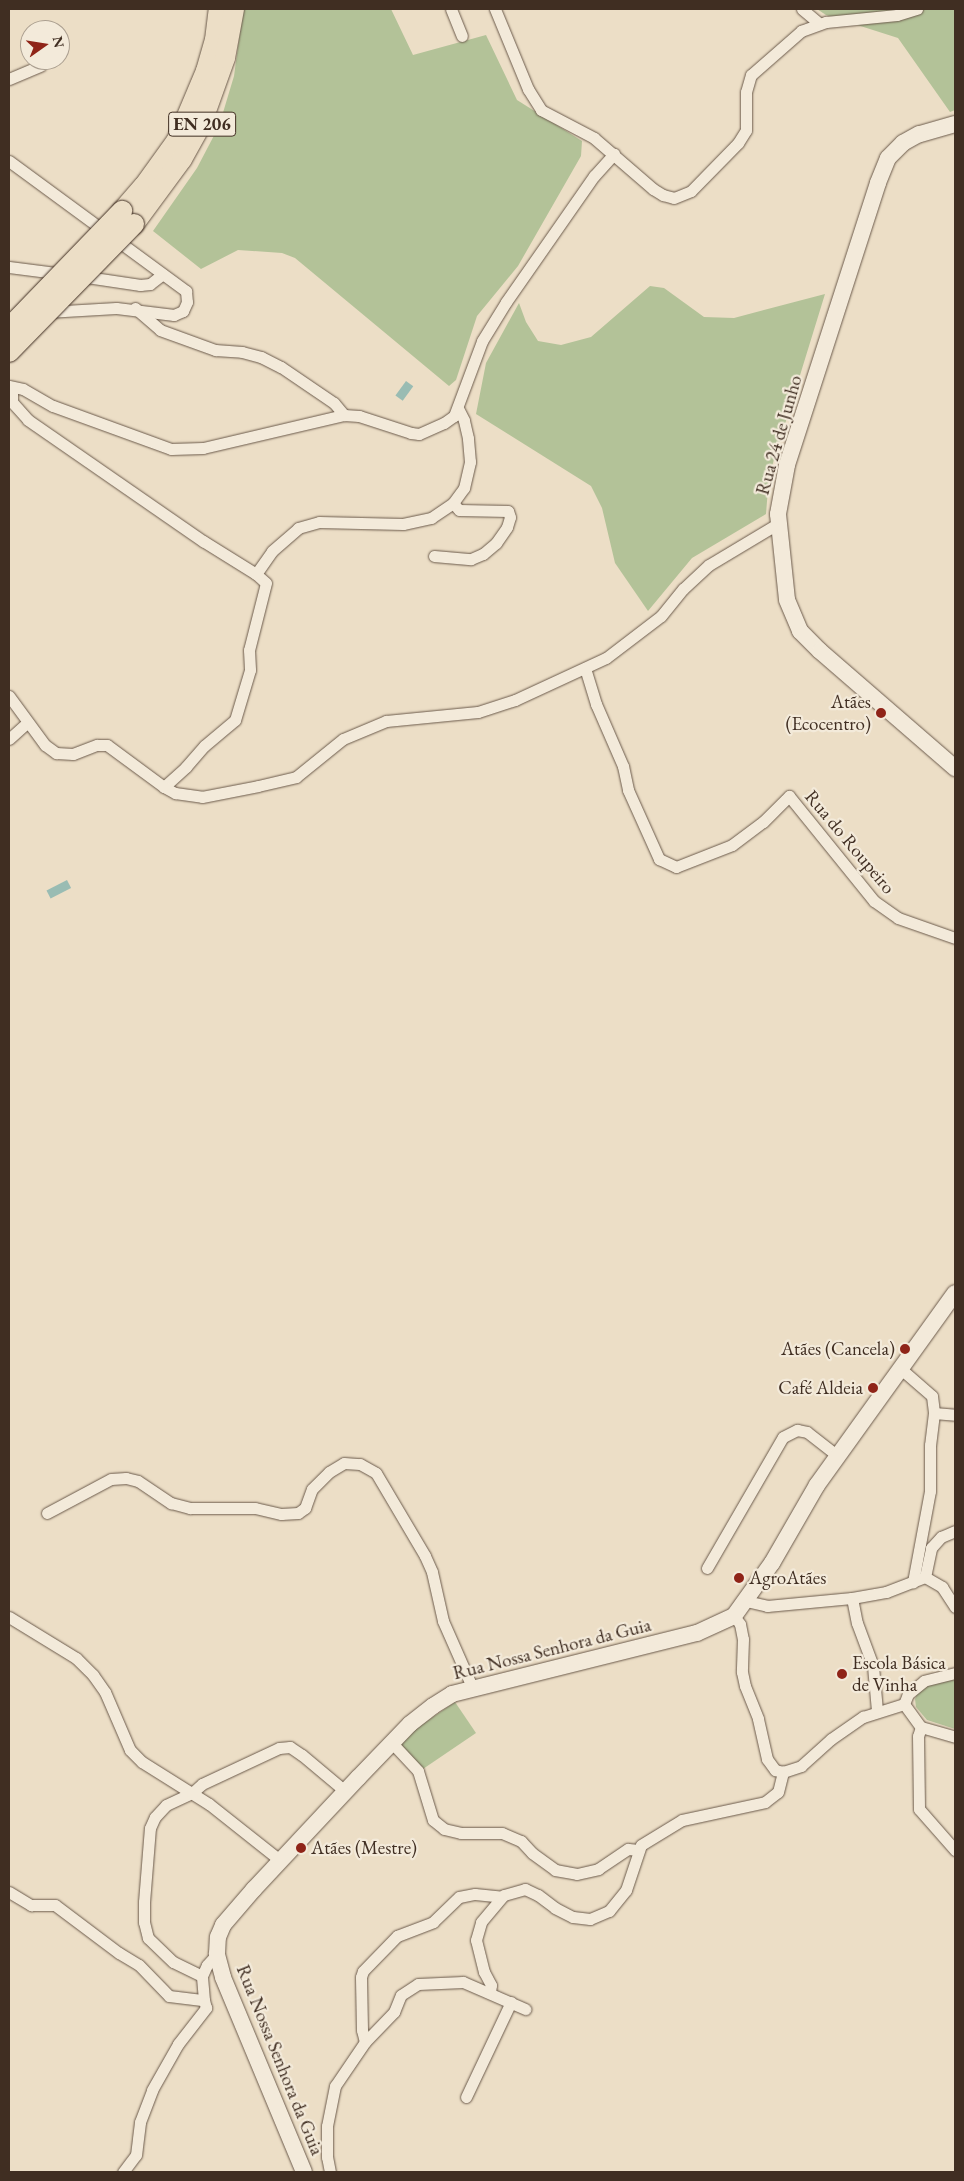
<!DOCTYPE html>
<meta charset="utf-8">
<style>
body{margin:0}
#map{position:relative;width:964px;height:2181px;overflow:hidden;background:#ecdec6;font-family:"EB Garamond",serif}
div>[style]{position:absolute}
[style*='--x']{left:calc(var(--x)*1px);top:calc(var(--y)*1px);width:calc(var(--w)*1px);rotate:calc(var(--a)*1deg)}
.green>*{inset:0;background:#b3c298}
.water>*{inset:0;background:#99bcb3;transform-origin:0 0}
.roads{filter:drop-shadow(0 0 1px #6b5a4b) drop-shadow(0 0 1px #6b5a4b)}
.street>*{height:11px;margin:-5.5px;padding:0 5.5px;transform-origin:5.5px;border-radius:5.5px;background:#f3eada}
.secondary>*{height:16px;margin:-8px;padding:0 8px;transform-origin:8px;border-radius:8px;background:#f3eada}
.highway>*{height:20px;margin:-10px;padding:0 10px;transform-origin:10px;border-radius:10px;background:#ecdec6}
.bridges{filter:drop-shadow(0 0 1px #402e22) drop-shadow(0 0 1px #402e22)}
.highway-bridge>*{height:20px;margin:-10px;padding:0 10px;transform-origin:10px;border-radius:10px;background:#ecdec6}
.dots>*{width:14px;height:14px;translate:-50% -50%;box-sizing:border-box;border:2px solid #f3eada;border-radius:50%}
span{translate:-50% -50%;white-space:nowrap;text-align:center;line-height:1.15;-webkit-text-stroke:4.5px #f3eada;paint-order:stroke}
.shield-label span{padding:1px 4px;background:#f3eada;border:1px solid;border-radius:4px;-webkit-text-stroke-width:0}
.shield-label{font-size:18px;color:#402e22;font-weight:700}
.street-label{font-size:19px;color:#402e22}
.poi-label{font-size:19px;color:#402e22}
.right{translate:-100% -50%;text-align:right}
.left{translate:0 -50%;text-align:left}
.frame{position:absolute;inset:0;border:10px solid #402e22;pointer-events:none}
.north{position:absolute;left:20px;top:20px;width:50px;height:50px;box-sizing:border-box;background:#f3eada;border:1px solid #ab9f90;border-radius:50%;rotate:77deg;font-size:14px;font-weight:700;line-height:20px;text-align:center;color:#402e22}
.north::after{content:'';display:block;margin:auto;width:18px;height:22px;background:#8f2418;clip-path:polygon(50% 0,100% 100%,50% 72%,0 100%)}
</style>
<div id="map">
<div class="green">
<div style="clip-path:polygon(243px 9px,391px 9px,413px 55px,486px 35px,517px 100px,582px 141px,581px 156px,518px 266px,477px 316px,456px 380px,449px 386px,295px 258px,282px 253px,238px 250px,201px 269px,153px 231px,197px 168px,219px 126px,234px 76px)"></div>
<div style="clip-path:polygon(817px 9px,955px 9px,955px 110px,950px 112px,898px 38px,826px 15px)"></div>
<div style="clip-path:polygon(650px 286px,664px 288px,704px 317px,734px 318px,825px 294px,769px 476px,766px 514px,692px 558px,648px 611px,615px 563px,602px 508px,591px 486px,476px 414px,486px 363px,519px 303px,526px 322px,538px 341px,561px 345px,591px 337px)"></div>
<div style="clip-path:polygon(955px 1679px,955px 1729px,927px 1720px,916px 1707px,915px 1699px,917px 1694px,926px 1686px)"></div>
<div style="clip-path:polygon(455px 1702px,476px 1733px,420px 1771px,400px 1745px,402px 1738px)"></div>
</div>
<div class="water">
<div style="left:406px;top:381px;width:9px;height:18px;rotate:36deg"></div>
<div style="left:67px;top:880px;width:9px;height:23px;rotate:63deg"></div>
</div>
<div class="roads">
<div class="street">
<div style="--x:451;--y:9;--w:29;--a:68"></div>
<div style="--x:495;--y:9;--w:87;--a:67.6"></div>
<div style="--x:528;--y:89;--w:25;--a:58"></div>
<div style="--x:541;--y:110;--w:60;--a:27.8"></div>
<div style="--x:594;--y:138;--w:78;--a:40.8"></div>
<div style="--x:653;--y:189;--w:12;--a:31"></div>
<div style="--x:663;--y:195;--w:11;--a:15"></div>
<div style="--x:674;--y:198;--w:18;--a:-22"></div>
<div style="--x:691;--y:191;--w:67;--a:-45.6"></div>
<div style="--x:738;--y:143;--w:15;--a:-58"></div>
<div style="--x:746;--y:130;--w:38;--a:-90"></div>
<div style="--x:746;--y:92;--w:18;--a:-74"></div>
<div style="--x:751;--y:75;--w:67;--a:-41.3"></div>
<div style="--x:801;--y:31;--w:27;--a:-20"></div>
<div style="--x:826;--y:22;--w:71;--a:-5.6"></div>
<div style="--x:897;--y:15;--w:21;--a:-17"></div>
<div style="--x:802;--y:9;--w:23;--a:40"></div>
<div style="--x:9;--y:79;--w:34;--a:-23"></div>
<div style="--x:9;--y:161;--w:220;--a:36.3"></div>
<div style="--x:186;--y:291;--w:11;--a:85"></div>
<div style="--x:187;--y:302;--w:10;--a:114"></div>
<div style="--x:183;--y:311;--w:10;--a:156"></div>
<div style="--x:174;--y:315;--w:58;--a:-173.1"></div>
<div style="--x:116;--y:308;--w:69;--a:176.7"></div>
<div style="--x:9;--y:267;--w:55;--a:7.3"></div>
<div style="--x:80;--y:276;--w:61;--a:8.5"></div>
<div style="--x:140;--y:285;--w:10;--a:-6"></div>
<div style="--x:150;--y:284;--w:16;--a:-38"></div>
<div style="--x:135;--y:308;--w:33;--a:41"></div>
<div style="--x:160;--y:330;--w:59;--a:20"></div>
<div style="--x:215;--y:350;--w:27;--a:4"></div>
<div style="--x:242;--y:352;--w:20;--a:15"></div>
<div style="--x:261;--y:357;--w:22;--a:27"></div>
<div style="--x:281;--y:367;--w:64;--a:34.2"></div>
<div style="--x:334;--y:403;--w:16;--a:50"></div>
<div style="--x:9;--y:386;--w:14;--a:12"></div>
<div style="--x:23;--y:389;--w:34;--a:30"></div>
<div style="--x:53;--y:406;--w:126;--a:20"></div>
<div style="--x:171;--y:449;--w:32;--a:-2"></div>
<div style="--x:203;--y:448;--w:145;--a:-13.2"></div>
<div style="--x:344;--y:415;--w:15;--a:4"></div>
<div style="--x:359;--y:416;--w:55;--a:18.1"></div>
<div style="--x:411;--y:433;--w:8;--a:7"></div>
<div style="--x:419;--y:434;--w:27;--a:-24"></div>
<div style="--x:444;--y:423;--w:12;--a:-35"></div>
<div style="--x:454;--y:416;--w:80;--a:-69.5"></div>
<div style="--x:482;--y:341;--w:46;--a:-58.4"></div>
<div style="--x:506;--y:302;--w:154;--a:-55.1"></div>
<div style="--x:594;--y:176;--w:30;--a:-48"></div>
<div style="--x:12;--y:387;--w:15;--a:90"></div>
<div style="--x:12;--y:402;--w:24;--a:48"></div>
<div style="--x:28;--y:420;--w:213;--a:34.7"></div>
<div style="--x:203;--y:541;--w:62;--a:31.9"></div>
<div style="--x:256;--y:574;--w:13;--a:42"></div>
<div style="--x:266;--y:583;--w:69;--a:104.2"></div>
<div style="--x:249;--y:650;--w:20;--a:87"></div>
<div style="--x:250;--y:670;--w:52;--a:106.7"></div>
<div style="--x:235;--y:720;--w:40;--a:140"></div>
<div style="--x:204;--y:746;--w:28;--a:131"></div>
<div style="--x:186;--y:767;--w:30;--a:138"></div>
<div style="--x:434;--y:556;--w:37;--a:5"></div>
<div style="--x:471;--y:559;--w:13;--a:-23"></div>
<div style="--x:483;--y:554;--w:17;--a:-40"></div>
<div style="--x:496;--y:543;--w:19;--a:-55"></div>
<div style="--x:507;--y:527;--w:10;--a:-73"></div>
<div style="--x:510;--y:517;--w:6;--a:-108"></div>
<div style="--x:508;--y:511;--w:49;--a:-178.8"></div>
<div style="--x:459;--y:510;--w:9;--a:-131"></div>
<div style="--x:256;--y:574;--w:28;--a:-55"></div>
<div style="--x:272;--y:551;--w:35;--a:-41"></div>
<div style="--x:298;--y:528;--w:22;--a:-16"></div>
<div style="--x:319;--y:522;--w:84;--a:1.4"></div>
<div style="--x:403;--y:524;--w:29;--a:-12"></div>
<div style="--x:431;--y:518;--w:27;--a:-34"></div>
<div style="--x:453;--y:503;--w:19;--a:-54"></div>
<div style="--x:464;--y:488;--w:27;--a:-77"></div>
<div style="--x:470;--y:462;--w:24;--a:-95"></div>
<div style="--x:468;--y:438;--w:18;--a:-103"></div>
<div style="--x:464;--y:420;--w:13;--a:-117"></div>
<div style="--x:585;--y:668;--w:38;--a:73"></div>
<div style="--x:596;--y:704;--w:68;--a:66.5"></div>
<div style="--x:623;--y:766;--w:25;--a:78"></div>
<div style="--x:628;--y:790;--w:76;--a:65.8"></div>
<div style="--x:659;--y:859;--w:19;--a:25"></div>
<div style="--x:676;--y:867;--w:60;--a:-21.4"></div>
<div style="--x:732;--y:845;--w:39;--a:-37"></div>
<div style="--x:763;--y:822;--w:37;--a:-45"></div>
<div style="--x:789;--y:796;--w:135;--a:51"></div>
<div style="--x:874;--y:901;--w:29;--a:35"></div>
<div style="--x:898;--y:918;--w:60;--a:19.3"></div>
<div style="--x:9;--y:696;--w:61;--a:53.7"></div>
<div style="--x:45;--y:745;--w:14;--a:36"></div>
<div style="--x:56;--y:753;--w:17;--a:3"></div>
<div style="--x:73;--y:754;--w:26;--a:-21"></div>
<div style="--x:97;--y:745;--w:10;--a:0"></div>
<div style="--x:107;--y:745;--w:71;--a:36.4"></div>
<div style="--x:164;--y:787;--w:13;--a:29"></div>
<div style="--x:175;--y:793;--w:27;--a:8"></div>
<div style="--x:202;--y:797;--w:57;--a:-11.1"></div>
<div style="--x:258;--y:786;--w:39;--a:-13"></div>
<div style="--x:296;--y:777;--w:60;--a:-39"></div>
<div style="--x:343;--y:739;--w:47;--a:-22.7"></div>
<div style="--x:386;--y:721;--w:92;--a:-5.6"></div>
<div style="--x:478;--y:712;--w:39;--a:-18"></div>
<div style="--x:515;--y:700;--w:100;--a:-24.8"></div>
<div style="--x:606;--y:658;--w:69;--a:-37.4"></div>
<div style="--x:661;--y:616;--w:35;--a:-51"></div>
<div style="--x:683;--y:589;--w:35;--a:-43"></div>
<div style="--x:709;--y:565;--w:82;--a:-31"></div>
<div style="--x:9;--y:739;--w:25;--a:-42"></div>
<div style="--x:901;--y:1369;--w:41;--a:41.1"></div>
<div style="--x:932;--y:1396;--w:17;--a:83"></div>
<div style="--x:934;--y:1413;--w:32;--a:97"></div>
<div style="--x:930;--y:1445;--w:46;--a:90"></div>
<div style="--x:930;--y:1491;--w:93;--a:100.6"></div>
<div style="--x:934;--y:1413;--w:21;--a:5"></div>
<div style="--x:47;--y:1513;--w:72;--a:-28"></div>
<div style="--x:111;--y:1479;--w:15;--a:-4"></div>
<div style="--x:126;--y:1478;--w:12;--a:14"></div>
<div style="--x:138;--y:1481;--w:40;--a:34"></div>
<div style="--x:171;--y:1503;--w:20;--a:15"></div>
<div style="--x:190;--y:1508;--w:65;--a:0"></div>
<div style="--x:255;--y:1508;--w:27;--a:13"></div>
<div style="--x:281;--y:1514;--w:17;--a:-3"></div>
<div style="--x:298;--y:1513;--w:9;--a:-36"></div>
<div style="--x:305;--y:1508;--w:20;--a:-70"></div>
<div style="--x:312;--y:1489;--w:24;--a:-45"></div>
<div style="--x:329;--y:1472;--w:17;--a:-31"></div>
<div style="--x:344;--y:1463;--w:16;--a:4"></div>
<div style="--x:360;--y:1464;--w:18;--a:29"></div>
<div style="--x:376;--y:1473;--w:96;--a:59.4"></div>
<div style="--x:425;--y:1556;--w:17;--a:66"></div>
<div style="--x:432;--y:1572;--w:50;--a:77.3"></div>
<div style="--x:443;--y:1621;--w:74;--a:66.2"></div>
<div style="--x:707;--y:1568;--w:151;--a:-59.9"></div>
<div style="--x:783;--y:1437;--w:16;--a:-27"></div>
<div style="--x:797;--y:1430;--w:10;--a:11"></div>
<div style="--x:807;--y:1432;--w:39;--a:38"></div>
<div style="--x:925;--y:1577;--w:20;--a:30"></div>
<div style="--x:942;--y:1587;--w:24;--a:57"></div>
<div style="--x:852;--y:1598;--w:25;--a:79"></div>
<div style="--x:857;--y:1623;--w:46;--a:69.6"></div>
<div style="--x:873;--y:1666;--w:45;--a:84.9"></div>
<div style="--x:746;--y:1601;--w:22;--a:13"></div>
<div style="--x:767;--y:1606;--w:85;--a:-5.4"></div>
<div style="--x:852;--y:1598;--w:35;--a:-10"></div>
<div style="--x:886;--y:1592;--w:42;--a:-21"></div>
<div style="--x:925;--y:1577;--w:30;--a:-78"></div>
<div style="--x:931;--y:1548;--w:15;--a:-48"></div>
<div style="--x:941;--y:1537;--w:15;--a:-23"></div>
<div style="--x:734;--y:1616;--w:10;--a:53"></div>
<div style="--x:740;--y:1624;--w:15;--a:79"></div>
<div style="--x:743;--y:1639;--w:33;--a:92"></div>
<div style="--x:742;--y:1672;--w:14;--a:78"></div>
<div style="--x:745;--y:1686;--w:35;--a:68"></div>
<div style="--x:758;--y:1719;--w:41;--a:77.3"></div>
<div style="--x:767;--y:1759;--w:14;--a:54"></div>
<div style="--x:775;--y:1770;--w:8;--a:14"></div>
<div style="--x:783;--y:1772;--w:19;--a:-18"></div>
<div style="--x:801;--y:1766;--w:40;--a:-42"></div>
<div style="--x:831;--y:1739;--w:39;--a:-35"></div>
<div style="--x:863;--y:1717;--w:43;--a:-17.6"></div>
<div style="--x:9;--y:1617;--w:79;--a:31.5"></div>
<div style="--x:76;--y:1658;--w:24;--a:45"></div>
<div style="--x:93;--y:1675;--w:21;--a:55"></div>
<div style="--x:105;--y:1692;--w:63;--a:66.7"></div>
<div style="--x:130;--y:1750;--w:17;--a:45"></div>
<div style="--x:142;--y:1762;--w:79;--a:32.1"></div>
<div style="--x:209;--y:1804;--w:92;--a:38.4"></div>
<div style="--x:955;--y:1673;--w:32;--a:166"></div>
<div style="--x:924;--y:1681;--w:21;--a:141"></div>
<div style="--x:908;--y:1694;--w:11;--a:112"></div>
<div style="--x:904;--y:1704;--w:29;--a:54"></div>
<div style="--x:921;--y:1727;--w:35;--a:16"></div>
<div style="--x:921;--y:1727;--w:9;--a:108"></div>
<div style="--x:918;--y:1736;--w:73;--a:89.2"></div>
<div style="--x:919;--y:1809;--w:55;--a:48.7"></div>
<div style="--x:392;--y:1743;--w:38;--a:47"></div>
<div style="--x:418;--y:1771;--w:51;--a:73"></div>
<div style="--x:433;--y:1820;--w:14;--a:39"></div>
<div style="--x:444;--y:1829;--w:17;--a:13"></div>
<div style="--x:461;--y:1833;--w:41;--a:0"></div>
<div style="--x:502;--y:1833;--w:21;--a:23"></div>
<div style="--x:521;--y:1841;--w:16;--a:47"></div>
<div style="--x:532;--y:1853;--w:29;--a:36"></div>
<div style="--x:555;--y:1870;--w:22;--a:10"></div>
<div style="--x:577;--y:1874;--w:22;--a:-13"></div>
<div style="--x:598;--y:1869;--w:36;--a:-34"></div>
<div style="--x:628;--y:1849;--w:11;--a:5"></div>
<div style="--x:9;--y:1892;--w:26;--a:31"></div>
<div style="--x:31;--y:1905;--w:24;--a:0"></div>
<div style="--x:55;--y:1905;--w:80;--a:36.9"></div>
<div style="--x:119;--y:1953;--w:23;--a:31"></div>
<div style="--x:139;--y:1965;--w:43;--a:45.9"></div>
<div style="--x:169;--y:1996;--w:35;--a:7"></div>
<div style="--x:204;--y:2000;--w:24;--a:-95"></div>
<div style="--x:202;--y:1976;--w:12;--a:-66"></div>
<div style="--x:207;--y:1965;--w:15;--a:-48"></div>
<div style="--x:202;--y:1976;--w:32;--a:-154"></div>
<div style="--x:173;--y:1962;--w:35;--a:-136"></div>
<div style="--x:148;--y:1938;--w:16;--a:-104"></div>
<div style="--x:144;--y:1922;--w:20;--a:-90"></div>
<div style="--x:144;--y:1902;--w:74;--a:-85.4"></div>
<div style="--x:150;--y:1828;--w:12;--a:-66"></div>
<div style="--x:155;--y:1817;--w:16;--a:-47"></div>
<div style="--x:166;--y:1805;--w:29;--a:-25"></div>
<div style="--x:192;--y:1793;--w:13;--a:-42"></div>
<div style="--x:202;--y:1784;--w:85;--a:-25.1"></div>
<div style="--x:279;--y:1748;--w:11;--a:-5"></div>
<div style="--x:290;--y:1747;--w:14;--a:34"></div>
<div style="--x:302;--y:1755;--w:56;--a:39.9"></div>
<div style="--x:490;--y:1992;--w:7;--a:-82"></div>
<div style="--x:491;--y:1985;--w:15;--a:-118"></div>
<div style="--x:484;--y:1972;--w:33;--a:-104"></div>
<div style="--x:476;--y:1940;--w:19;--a:-74"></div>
<div style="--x:481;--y:1922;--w:35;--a:-50"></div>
<div style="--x:504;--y:1895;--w:22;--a:-16"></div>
<div style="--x:525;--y:1889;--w:14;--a:25"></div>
<div style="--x:538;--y:1895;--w:21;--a:37"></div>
<div style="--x:555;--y:1908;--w:20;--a:27"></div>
<div style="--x:573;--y:1917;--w:17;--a:7"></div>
<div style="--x:590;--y:1919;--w:21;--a:-23"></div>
<div style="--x:609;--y:1911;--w:27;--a:-51"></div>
<div style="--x:626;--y:1890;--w:47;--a:-71.6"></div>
<div style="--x:641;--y:1845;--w:48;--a:-31.4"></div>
<div style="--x:682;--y:1820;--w:85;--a:-12.2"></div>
<div style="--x:765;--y:1802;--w:16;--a:-38"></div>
<div style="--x:778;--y:1792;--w:21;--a:-76"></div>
<div style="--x:365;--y:2042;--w:12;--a:-104"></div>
<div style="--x:362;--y:2030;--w:53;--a:-91.1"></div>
<div style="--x:361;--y:1977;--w:6;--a:-72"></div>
<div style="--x:363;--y:1971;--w:49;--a:-45.8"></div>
<div style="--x:397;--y:1936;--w:39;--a:-21"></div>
<div style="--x:433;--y:1922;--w:36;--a:-44"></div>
<div style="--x:459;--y:1897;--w:16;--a:-11"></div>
<div style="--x:475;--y:1894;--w:27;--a:6"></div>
<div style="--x:466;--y:2097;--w:105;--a:-64.7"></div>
<div style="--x:123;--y:2172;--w:21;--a:-53"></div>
<div style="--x:136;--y:2155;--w:33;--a:-83"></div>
<div style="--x:140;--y:2122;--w:34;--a:-69"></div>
<div style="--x:152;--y:2090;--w:53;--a:-60.5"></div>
<div style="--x:178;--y:2044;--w:46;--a:-52.1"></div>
<div style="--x:206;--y:2008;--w:8;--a:-104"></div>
<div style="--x:330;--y:2172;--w:15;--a:-101"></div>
<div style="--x:327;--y:2157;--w:31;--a:-90"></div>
<div style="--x:327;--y:2126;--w:41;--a:-78.7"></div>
<div style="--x:335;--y:2086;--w:53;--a:-55.7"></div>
<div style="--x:365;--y:2042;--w:42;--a:-46"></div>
<div style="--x:394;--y:2012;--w:18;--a:-68"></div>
<div style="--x:401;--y:1995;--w:20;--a:-33"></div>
<div style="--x:418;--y:1984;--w:45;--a:-2.5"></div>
<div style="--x:463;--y:1982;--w:68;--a:23.5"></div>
</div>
<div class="secondary">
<div style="--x:955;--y:124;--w:37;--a:164"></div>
<div style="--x:919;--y:134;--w:18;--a:151"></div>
<div style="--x:903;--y:143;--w:21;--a:135"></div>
<div style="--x:888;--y:158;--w:27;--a:112"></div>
<div style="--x:878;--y:183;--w:296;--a:107.9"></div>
<div style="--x:787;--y:465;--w:50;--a:100.4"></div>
<div style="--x:778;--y:514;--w:86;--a:84"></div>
<div style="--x:787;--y:600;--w:34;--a:67"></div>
<div style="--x:800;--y:631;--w:28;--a:45"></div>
<div style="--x:820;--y:651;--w:179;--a:40.9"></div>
<div style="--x:304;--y:2172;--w:211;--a:-112.6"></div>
<div style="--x:223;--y:1977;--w:24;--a:-105"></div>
<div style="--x:217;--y:1954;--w:17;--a:-87"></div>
<div style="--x:218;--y:1937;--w:13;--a:-67"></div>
<div style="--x:223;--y:1925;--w:48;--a:-49.3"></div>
<div style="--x:254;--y:1889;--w:152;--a:-46.9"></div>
<div style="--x:358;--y:1778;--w:75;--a:-46.1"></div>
<div style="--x:410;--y:1724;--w:29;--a:-38"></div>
<div style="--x:433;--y:1706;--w:22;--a:-32"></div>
<div style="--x:452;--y:1694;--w:252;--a:-14"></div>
<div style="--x:697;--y:1633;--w:41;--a:-24.7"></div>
<div style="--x:734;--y:1616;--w:65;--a:-54.4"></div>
<div style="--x:772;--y:1563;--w:90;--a:-60"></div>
<div style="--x:817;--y:1485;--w:236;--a:-54.3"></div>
</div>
<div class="highway">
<div style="--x:122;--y:211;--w:33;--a:-49"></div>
<div style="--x:144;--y:186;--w:57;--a:-54.3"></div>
<div style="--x:177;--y:140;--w:75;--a:-67.2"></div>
<div style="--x:206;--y:71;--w:32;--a:-74"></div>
<div style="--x:215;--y:40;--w:31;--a:-83"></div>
<div style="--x:134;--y:224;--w:81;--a:-53.6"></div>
<div style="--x:182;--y:159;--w:39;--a:-61"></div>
<div style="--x:201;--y:125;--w:71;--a:-70.3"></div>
<div style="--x:225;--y:58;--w:50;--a:-79.6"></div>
</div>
</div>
<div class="bridges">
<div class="highway-bridge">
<div style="--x:9;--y:328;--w:163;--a:-46"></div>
<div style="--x:9;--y:352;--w:179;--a:-45.7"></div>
</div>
</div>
<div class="dots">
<div style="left:881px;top:713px;background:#8f2418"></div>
<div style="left:905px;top:1349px;background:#8f2418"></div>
<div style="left:873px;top:1388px;background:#8f2418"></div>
<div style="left:739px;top:1578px;background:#8f2418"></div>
<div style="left:842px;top:1674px;background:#8f2418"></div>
<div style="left:301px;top:1848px;background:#8f2418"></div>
</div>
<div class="shield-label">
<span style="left:202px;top:124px">EN 206</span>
</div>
<div class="street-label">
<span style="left:779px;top:435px;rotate:-74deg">Rua 24 de Junho</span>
<span style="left:850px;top:842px;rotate:50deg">Rua do Roupeiro</span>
<span style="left:552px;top:1649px;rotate:-14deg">Rua Nossa Senhora da Guia</span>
<span style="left:280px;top:2060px;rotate:68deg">Rua Nossa Senhora da Guia</span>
</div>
<div class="poi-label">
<span class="right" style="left:871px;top:713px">Atães<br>(Ecocentro)</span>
<span class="right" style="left:895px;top:1349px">Atães (Cancela)</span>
<span class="right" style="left:863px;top:1388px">Café Aldeia</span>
<span class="left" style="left:749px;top:1578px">AgroAtães</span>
<span class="left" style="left:852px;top:1674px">Escola Básica<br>de Vinha</span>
<span class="left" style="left:311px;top:1848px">Atães (Mestre)</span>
</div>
<div class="frame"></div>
<div class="north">N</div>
</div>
